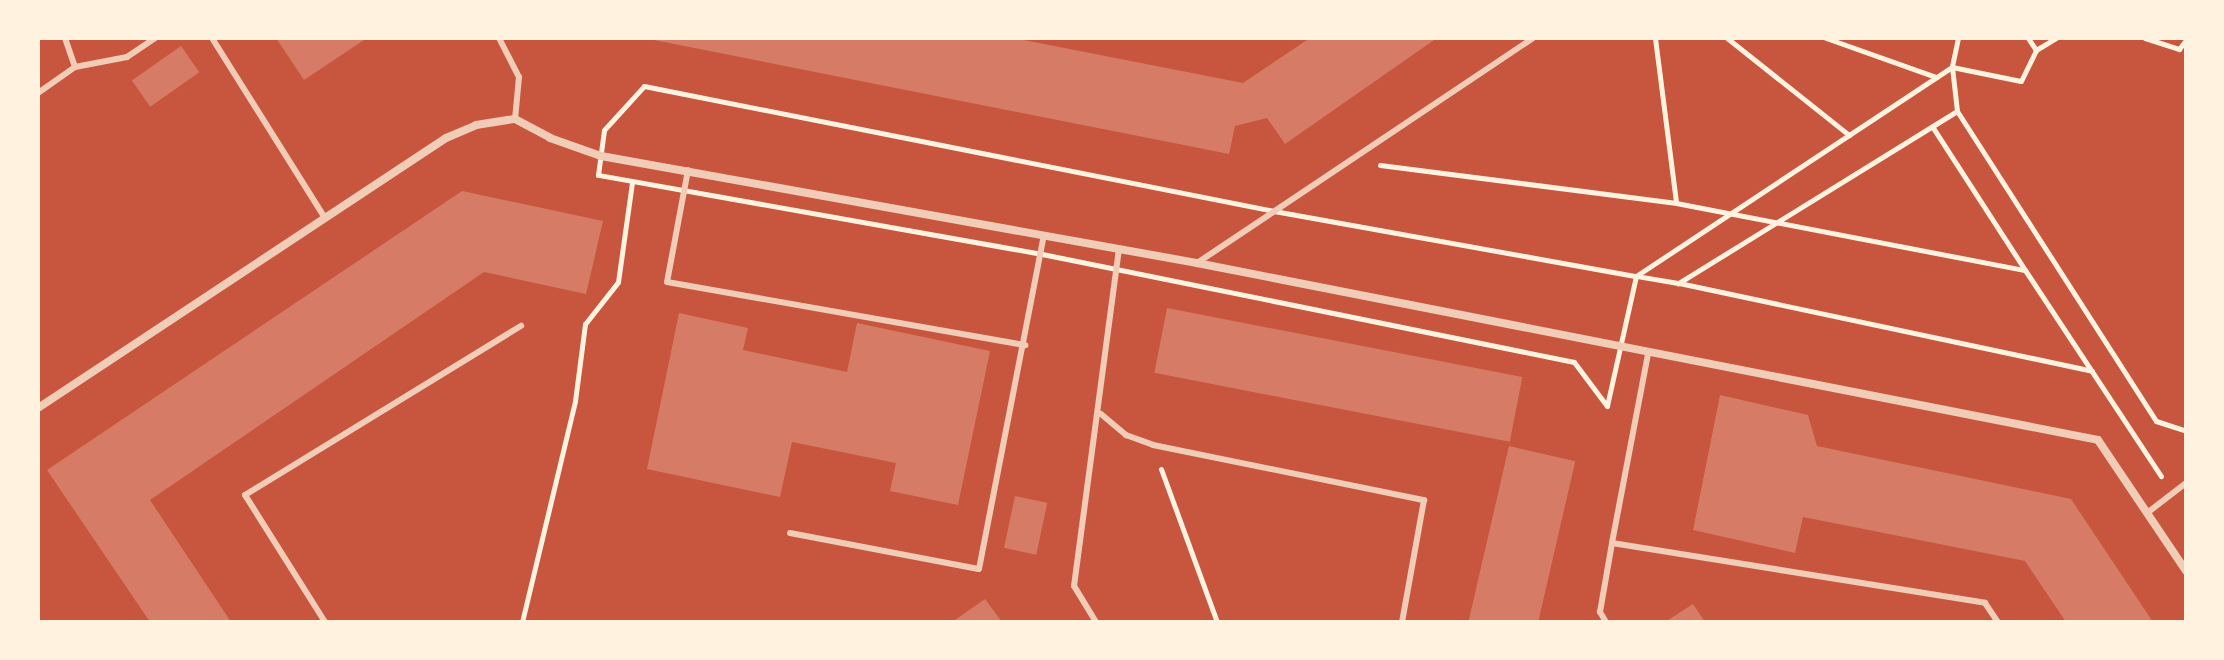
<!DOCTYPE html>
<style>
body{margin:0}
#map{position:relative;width:2224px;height:660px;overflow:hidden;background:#c8553d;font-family:Rubik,sans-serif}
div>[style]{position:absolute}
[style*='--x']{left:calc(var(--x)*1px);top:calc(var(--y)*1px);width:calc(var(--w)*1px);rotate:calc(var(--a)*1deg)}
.building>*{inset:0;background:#d67c66;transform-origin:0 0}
.path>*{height:5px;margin:-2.5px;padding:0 2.5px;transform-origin:2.5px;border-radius:2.5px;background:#fff3e0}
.service>*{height:6px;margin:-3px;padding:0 3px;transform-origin:3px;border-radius:3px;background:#f1ccb7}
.minor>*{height:8px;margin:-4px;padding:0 4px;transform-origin:4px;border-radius:4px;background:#f1ccb7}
span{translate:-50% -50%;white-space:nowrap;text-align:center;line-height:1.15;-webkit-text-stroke:8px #fff3e0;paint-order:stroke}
.frame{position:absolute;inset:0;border:40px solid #fff3e0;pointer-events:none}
</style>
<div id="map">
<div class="building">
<div style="clip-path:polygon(276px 38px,367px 38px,304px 80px)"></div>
<div style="clip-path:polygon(644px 38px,1013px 38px,1243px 83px,1310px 38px,1437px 38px,1285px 144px,1267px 118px,1235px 126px,1229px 154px)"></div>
<div style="left:181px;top:46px;width:32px;height:60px;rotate:55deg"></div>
<div style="clip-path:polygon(462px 191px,603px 221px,586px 294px,484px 272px,150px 500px,231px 622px,150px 622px,47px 470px)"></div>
<div style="left:1167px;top:308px;width:362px;height:66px;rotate:11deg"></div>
<div style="clip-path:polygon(679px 313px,748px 328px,743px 350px,847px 372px,857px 323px,990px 351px,958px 505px,890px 491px,896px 463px,792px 442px,780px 497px,647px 469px)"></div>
<div style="clip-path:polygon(1720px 395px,1808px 415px,1817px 446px,2071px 499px,2153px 622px,2066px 622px,2025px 561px,1803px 517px,1795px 553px,1693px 530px)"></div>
<div style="left:1509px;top:446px;width:68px;height:179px;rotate:13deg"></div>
<div style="left:1015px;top:496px;width:33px;height:53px;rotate:12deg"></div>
<div style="clip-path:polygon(985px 599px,1002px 622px,952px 622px)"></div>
<div style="clip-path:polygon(1693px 604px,1705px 622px,1665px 622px)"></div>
</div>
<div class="path">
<div style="--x:1655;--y:38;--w:166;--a:82.7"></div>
<div style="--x:1676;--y:203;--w:355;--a:10.9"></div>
<div style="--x:2025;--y:270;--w:171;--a:-122.9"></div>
<div style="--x:1727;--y:38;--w:156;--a:38.5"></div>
<div style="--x:1826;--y:38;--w:117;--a:19.5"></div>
<div style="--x:1958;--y:38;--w:30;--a:102"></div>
<div style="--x:1952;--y:67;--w:44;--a:83.5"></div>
<div style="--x:1957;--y:111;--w:368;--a:57.3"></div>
<div style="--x:2156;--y:421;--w:32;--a:18"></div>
<div style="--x:2145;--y:38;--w:36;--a:18"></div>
<div style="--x:2179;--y:49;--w:11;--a:-52"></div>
<div style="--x:2036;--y:50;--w:23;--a:-31"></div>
<div style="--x:644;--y:86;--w:642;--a:11.22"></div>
<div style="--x:1274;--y:211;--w:368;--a:10.2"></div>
<div style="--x:1636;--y:276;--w:133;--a:102.6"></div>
<div style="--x:1607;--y:406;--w:55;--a:-126.9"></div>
<div style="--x:1574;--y:362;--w:543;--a:-168.52"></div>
<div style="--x:1042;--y:254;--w:451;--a:-169.9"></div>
<div style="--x:598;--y:175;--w:45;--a:-82.4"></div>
<div style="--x:604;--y:130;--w:59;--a:-47.7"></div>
<div style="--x:1957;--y:111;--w:328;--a:148.3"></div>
<div style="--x:1678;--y:283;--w:43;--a:-170.5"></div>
<div style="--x:1636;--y:276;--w:379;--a:-33.5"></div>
<div style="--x:1952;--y:67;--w:70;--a:11.5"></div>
<div style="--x:2021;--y:81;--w:34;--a:-64"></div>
<div style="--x:2036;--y:50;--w:14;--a:-124"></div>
<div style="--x:1380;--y:165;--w:297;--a:7.3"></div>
<div style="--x:2025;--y:270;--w:247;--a:56.6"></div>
<div style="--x:1679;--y:283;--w:422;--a:12"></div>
<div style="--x:1161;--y:469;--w:163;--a:69.9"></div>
<div style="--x:522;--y:622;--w:227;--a:-76.5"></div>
<div style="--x:575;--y:401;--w:78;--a:-82.6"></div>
<div style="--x:585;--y:324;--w:53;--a:-51.8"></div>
<div style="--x:618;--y:282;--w:101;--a:-82"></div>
</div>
<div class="service">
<div style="--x:212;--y:38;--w:213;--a:57.9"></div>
<div style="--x:499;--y:38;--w:44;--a:62.9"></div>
<div style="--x:519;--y:77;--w:42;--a:95.4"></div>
<div style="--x:75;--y:67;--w:53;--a:-10.9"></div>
<div style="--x:127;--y:57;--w:34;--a:-34"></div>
<div style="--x:38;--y:93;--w:45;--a:-35.1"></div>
<div style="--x:75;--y:67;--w:31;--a:-109"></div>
<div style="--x:688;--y:170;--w:114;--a:100.6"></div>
<div style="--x:667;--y:282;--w:364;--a:10"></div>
<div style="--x:1197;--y:263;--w:404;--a:-33.8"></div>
<div style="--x:1648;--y:354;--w:192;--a:100.8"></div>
<div style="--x:1612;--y:543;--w:378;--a:9.1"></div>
<div style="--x:1985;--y:603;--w:23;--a:56"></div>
<div style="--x:1101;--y:414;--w:33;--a:40"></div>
<div style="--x:1126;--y:435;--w:29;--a:20"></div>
<div style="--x:1153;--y:445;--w:277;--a:11.5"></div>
<div style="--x:1424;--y:500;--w:124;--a:100.2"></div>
<div style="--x:2147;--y:513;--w:49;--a:-37.6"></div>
<div style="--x:790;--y:533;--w:192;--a:10.8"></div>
<div style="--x:979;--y:569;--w:339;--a:-79"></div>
<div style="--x:325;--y:622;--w:150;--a:-122.2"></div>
<div style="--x:245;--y:495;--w:324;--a:-31.5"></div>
<div style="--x:1096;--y:622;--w:42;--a:-121.4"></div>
<div style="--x:1074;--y:586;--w:339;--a:-82.4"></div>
<div style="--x:1606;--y:622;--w:12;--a:-121"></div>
<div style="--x:1600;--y:612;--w:70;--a:-80.1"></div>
</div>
<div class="minor">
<div style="--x:38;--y:408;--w:489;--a:-33.5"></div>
<div style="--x:446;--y:138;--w:33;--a:-23"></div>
<div style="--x:476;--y:125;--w:39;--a:-9"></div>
<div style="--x:515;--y:119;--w:40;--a:28"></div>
<div style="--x:550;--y:138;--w:54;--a:19.4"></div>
<div style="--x:601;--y:156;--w:606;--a:10.18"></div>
<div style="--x:1197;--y:263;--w:918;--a:11.11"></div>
<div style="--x:2098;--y:440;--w:158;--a:56.1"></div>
</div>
<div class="frame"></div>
</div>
